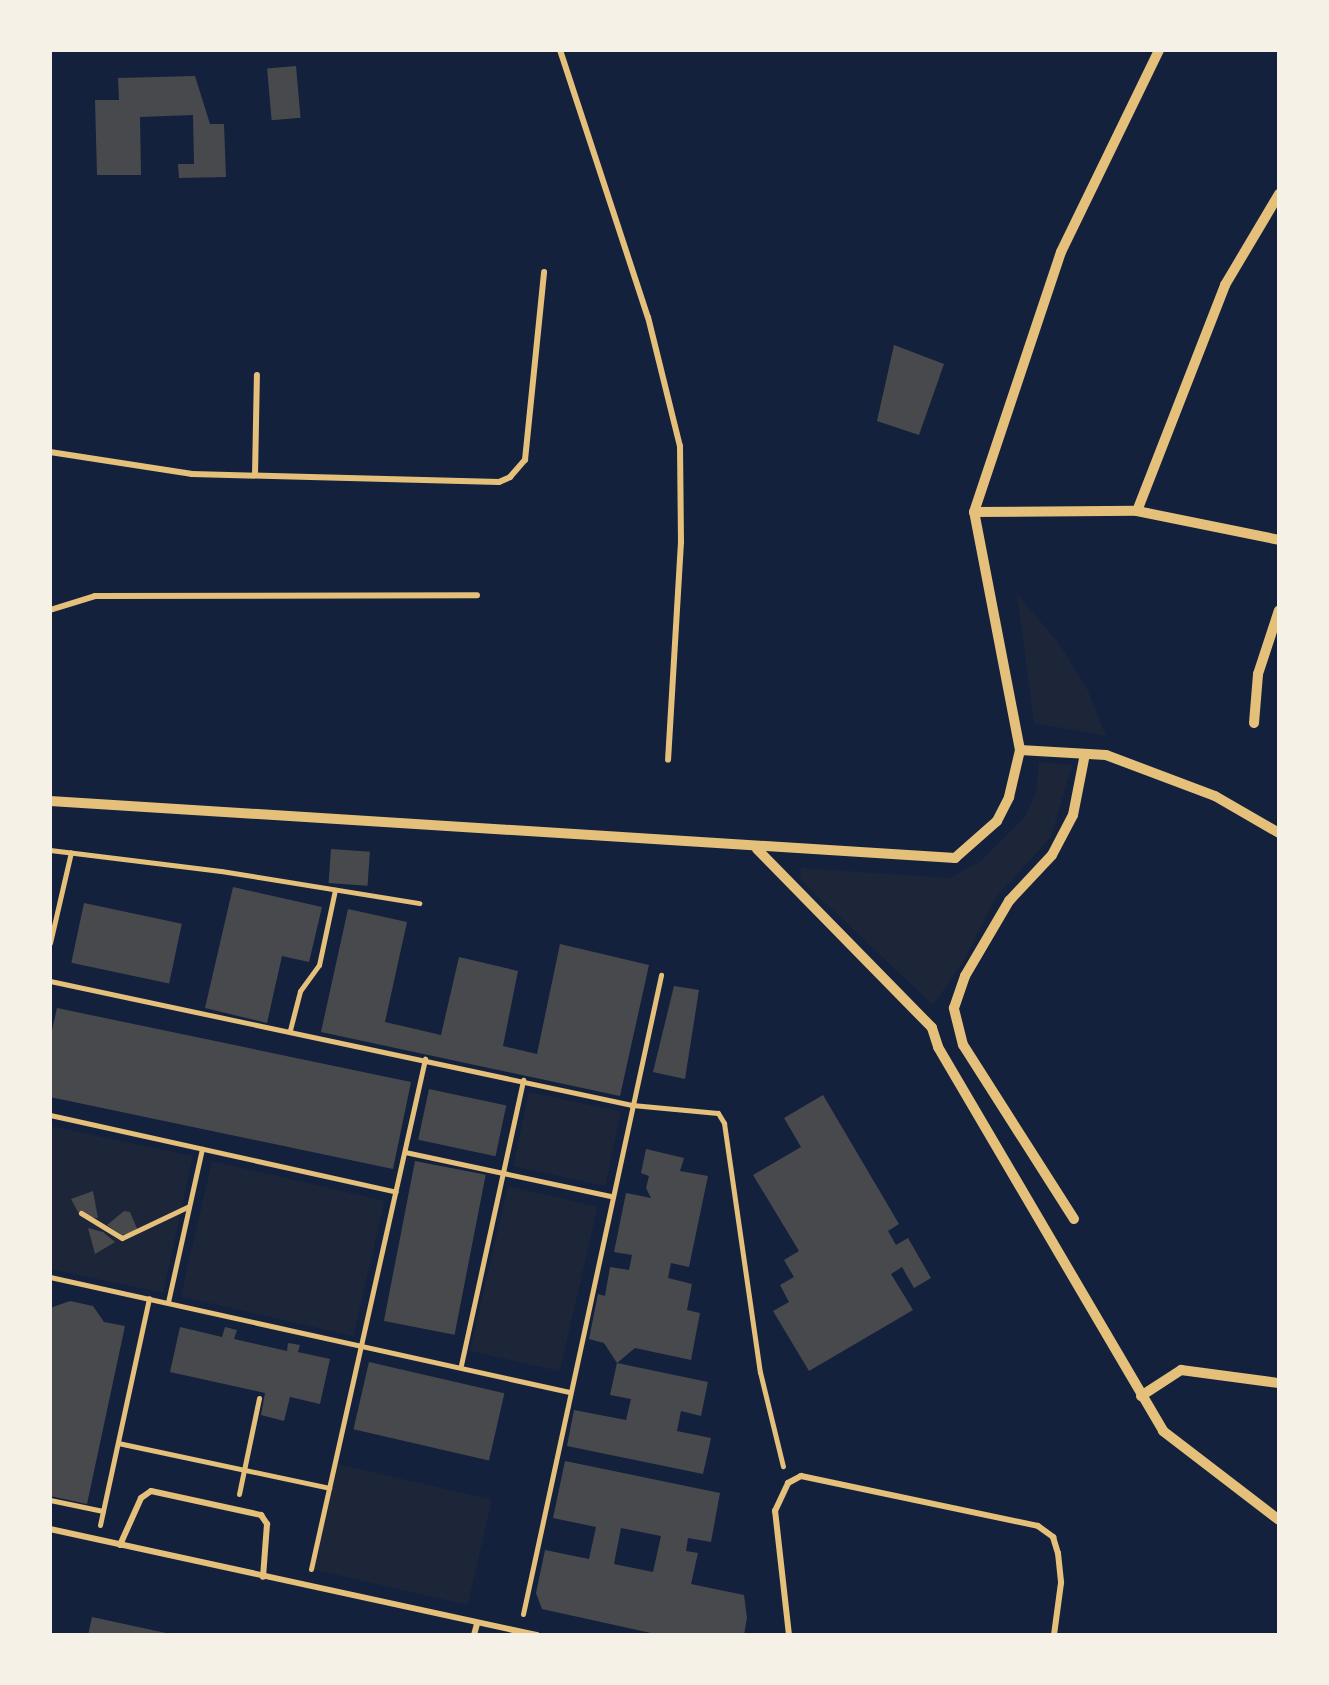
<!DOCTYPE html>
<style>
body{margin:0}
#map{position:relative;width:1329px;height:1685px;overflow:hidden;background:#14213d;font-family:Helvetica,sans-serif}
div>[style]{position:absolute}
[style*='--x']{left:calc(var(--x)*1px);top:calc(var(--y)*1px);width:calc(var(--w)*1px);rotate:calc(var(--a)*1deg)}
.green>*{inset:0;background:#1d2539;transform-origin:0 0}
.building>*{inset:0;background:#48494c;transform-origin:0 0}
.path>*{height:5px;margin:-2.5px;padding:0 2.5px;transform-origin:2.5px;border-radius:2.5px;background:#e5c07b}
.service>*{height:6px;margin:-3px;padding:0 3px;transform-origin:3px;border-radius:3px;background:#e5c07b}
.minor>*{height:10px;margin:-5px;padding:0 5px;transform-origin:5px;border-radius:5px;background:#e5c07b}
span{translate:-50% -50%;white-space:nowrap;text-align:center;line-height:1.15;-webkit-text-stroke:10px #f6f1e7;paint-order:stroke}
.frame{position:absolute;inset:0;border:52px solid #f6f1e7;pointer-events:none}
</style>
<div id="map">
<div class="green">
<div style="clip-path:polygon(1017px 594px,1058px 642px,1088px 691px,1106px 736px,1034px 723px)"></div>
<div style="clip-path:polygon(1039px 762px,1072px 765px,1051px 837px,996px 897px,965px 959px,933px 1005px,800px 879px,801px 868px,950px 878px,981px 861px,1025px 817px,1036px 793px)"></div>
<div style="left:529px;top:1092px;width:94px;height:76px;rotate:12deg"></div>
<div style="clip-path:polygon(50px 1126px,193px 1156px,163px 1293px,50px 1269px)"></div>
<div style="left:212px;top:1161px;width:177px;height:139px;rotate:13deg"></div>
<div style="left:508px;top:1186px;width:92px;height:169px;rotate:13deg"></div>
<div style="left:337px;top:1464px;width:159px;height:108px;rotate:13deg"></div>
</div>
<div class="building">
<div style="left:296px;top:66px;width:52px;height:29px;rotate:85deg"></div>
<div style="clip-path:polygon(195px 76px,210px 124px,224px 124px,226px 177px,179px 178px,178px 164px,194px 164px,193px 115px,140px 117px,141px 175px,97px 175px,95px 100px,119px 100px,118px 78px)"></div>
<div style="clip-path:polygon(894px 345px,944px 364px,919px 435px,877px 421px)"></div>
<div style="left:331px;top:849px;width:39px;height:34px;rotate:4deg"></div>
<div style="clip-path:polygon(233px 887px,322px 907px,309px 962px,282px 956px,267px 1023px,205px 1008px)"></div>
<div style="left:84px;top:903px;width:100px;height:61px;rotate:12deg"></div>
<div style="clip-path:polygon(348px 909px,407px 922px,385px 1022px,441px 1035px,459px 957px,518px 971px,503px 1046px,537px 1054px,560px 944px,649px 965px,620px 1096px,321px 1032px)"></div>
<div style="clip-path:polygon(674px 986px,699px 990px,685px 1079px,653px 1072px)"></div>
<div style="clip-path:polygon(57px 1008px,411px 1082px,393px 1169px,50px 1097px,50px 1039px)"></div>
<div style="left:429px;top:1089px;width:79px;height:52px;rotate:12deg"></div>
<div style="clip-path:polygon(823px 1095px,899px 1224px,888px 1231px,896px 1245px,908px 1238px,931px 1278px,914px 1288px,902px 1267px,891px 1274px,913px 1310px,809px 1371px,773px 1311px,789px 1302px,780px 1285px,794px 1277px,784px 1260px,799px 1251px,753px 1175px,801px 1147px,784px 1118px)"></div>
<div style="clip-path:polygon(646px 1149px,684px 1158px,680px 1171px,708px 1176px,689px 1267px,671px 1263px,668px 1278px,692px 1284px,687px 1310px,700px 1313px,691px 1360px,635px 1348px,617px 1363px,708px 1382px,701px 1416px,681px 1411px,677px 1431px,711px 1438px,703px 1474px,567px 1446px,574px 1410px,626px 1420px,631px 1399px,610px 1395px,617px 1363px,604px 1343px,589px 1339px,598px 1294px,605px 1296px,610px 1267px,629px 1270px,632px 1255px,614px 1252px,626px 1193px,651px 1198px,646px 1188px,649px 1176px,641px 1173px)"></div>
<div style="left:415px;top:1161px;width:72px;height:163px;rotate:11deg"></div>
<div style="clip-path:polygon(93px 1191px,98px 1218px,80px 1216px,71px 1199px)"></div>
<div style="clip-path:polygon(124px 1211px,130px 1212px,138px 1231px,122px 1235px,107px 1225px)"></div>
<div style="clip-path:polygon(88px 1228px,103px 1232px,115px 1242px,95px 1254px)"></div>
<div style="clip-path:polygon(70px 1301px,93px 1306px,104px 1322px,125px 1326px,87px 1504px,50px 1496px,50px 1308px)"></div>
<div style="clip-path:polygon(180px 1327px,222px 1337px,225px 1327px,237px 1330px,234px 1339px,287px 1351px,288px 1343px,300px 1345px,298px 1352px,330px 1359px,320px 1404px,290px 1397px,284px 1421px,261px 1415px,265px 1393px,170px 1372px)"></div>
<div style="left:369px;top:1362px;width:139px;height:69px;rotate:13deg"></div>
<div style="clip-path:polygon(evenodd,565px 1461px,720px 1493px,711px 1542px,688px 1538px,686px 1551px,698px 1553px,691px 1584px,744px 1595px,747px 1618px,744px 1635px,660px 1635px,542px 1609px,536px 1593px,545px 1550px,589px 1559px,596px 1527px,553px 1518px,565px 1461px,621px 1528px,661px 1536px,653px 1572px,614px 1564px,621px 1528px)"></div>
<div style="clip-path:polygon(92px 1617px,166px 1633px,166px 1635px,88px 1635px)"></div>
</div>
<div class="path">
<div style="--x:50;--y:850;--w:172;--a:7"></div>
<div style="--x:221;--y:871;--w:201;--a:9.2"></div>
<div style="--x:50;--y:943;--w:93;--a:-77"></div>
<div style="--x:50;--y:981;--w:595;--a:12.03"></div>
<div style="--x:632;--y:1105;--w:86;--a:5.3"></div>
<div style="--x:718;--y:1113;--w:12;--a:59"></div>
<div style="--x:724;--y:1123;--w:252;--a:81.8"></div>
<div style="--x:760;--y:1372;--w:97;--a:76.3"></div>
<div style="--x:290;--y:1030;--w:40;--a:-75.6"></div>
<div style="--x:300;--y:991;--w:32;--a:-54"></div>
<div style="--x:319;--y:965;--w:77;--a:-78"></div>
<div style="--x:50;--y:1115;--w:354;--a:12.5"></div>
<div style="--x:405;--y:1152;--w:210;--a:12.1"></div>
<div style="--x:81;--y:1213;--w:48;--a:31.4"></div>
<div style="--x:122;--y:1238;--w:74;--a:-25.5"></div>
<div style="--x:50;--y:1277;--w:532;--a:12.49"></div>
<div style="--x:168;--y:1302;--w:157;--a:-77.5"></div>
<div style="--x:461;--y:1365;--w:292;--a:-77.7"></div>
<div style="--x:118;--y:1443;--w:216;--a:12"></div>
<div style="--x:239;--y:1494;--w:98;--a:-78.2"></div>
<div style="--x:50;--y:1500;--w:54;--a:11.7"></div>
<div style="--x:100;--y:1525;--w:232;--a:-77.8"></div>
<div style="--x:311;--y:1569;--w:523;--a:-77.4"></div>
<div style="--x:523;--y:1614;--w:654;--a:-77.81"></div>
</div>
<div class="service">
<div style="--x:560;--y:50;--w:281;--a:71.8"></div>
<div style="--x:648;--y:317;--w:133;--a:76.1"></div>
<div style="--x:680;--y:446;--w:96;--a:89.4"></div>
<div style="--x:681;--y:542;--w:218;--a:93.4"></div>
<div style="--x:50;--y:452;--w:144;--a:8.8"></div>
<div style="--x:192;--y:474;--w:307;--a:1.5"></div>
<div style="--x:499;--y:482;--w:12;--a:-24"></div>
<div style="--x:510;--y:477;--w:23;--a:-49"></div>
<div style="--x:525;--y:460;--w:189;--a:-84.2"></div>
<div style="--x:255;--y:475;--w:100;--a:-88.9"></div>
<div style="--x:50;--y:610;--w:47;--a:-17.3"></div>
<div style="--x:95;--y:596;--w:382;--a:-0.1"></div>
<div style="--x:50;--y:1529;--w:499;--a:12.3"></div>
<div style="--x:120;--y:1545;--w:51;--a:-65.9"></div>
<div style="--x:141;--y:1498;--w:12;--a:-35"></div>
<div style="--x:151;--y:1491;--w:113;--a:12.3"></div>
<div style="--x:261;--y:1515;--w:11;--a:56"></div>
<div style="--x:267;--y:1524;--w:53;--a:94.3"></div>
<div style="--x:474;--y:1635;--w:11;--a:-75"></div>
<div style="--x:789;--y:1635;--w:125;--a:-96.4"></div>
<div style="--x:775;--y:1511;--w:31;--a:-65"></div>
<div style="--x:788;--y:1483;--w:15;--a:-28"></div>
<div style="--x:801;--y:1476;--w:242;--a:11.9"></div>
<div style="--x:1038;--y:1526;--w:19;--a:36"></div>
<div style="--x:1053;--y:1537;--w:17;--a:73"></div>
<div style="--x:1058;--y:1553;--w:30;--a:84"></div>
<div style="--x:1061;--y:1583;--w:52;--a:97.7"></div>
</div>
<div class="minor">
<div style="--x:1137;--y:511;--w:243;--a:-68.7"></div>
<div style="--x:1225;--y:285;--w:106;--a:-59.3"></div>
<div style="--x:974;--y:512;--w:163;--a:-0.4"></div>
<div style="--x:1137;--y:511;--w:145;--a:11.5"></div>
<div style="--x:1254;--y:723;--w:49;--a:-85.3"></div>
<div style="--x:1258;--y:674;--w:67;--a:-71.8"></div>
<div style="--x:1020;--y:750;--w:86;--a:3.3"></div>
<div style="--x:1106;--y:755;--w:116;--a:20.6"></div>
<div style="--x:1215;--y:796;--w:74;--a:30"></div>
<div style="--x:50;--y:801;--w:907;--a:3.6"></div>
<div style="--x:955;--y:858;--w:56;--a:-41.4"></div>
<div style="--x:997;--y:821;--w:27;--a:-63"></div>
<div style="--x:1009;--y:797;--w:48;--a:-76.8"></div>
<div style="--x:1020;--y:750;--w:242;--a:-100.9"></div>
<div style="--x:974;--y:512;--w:274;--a:-71.5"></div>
<div style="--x:1061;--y:252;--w:225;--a:-64.1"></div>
<div style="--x:757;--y:849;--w:250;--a:45.6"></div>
<div style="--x:932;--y:1028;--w:20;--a:72"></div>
<div style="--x:938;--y:1047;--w:445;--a:59.6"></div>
<div style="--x:1163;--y:1431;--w:146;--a:37.5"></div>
<div style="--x:1074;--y:1219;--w:206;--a:-122.5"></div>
<div style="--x:963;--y:1045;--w:38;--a:-104"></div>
<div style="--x:954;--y:1008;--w:34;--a:-71"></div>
<div style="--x:965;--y:976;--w:87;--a:-59.6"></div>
<div style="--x:1009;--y:901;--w:63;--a:-46.9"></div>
<div style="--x:1052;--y:855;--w:45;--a:-62.3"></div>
<div style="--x:1073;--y:815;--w:62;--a:-78.9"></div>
<div style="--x:1141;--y:1396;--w:48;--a:-33"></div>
<div style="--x:1181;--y:1370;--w:99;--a:7.6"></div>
</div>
<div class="frame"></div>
</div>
